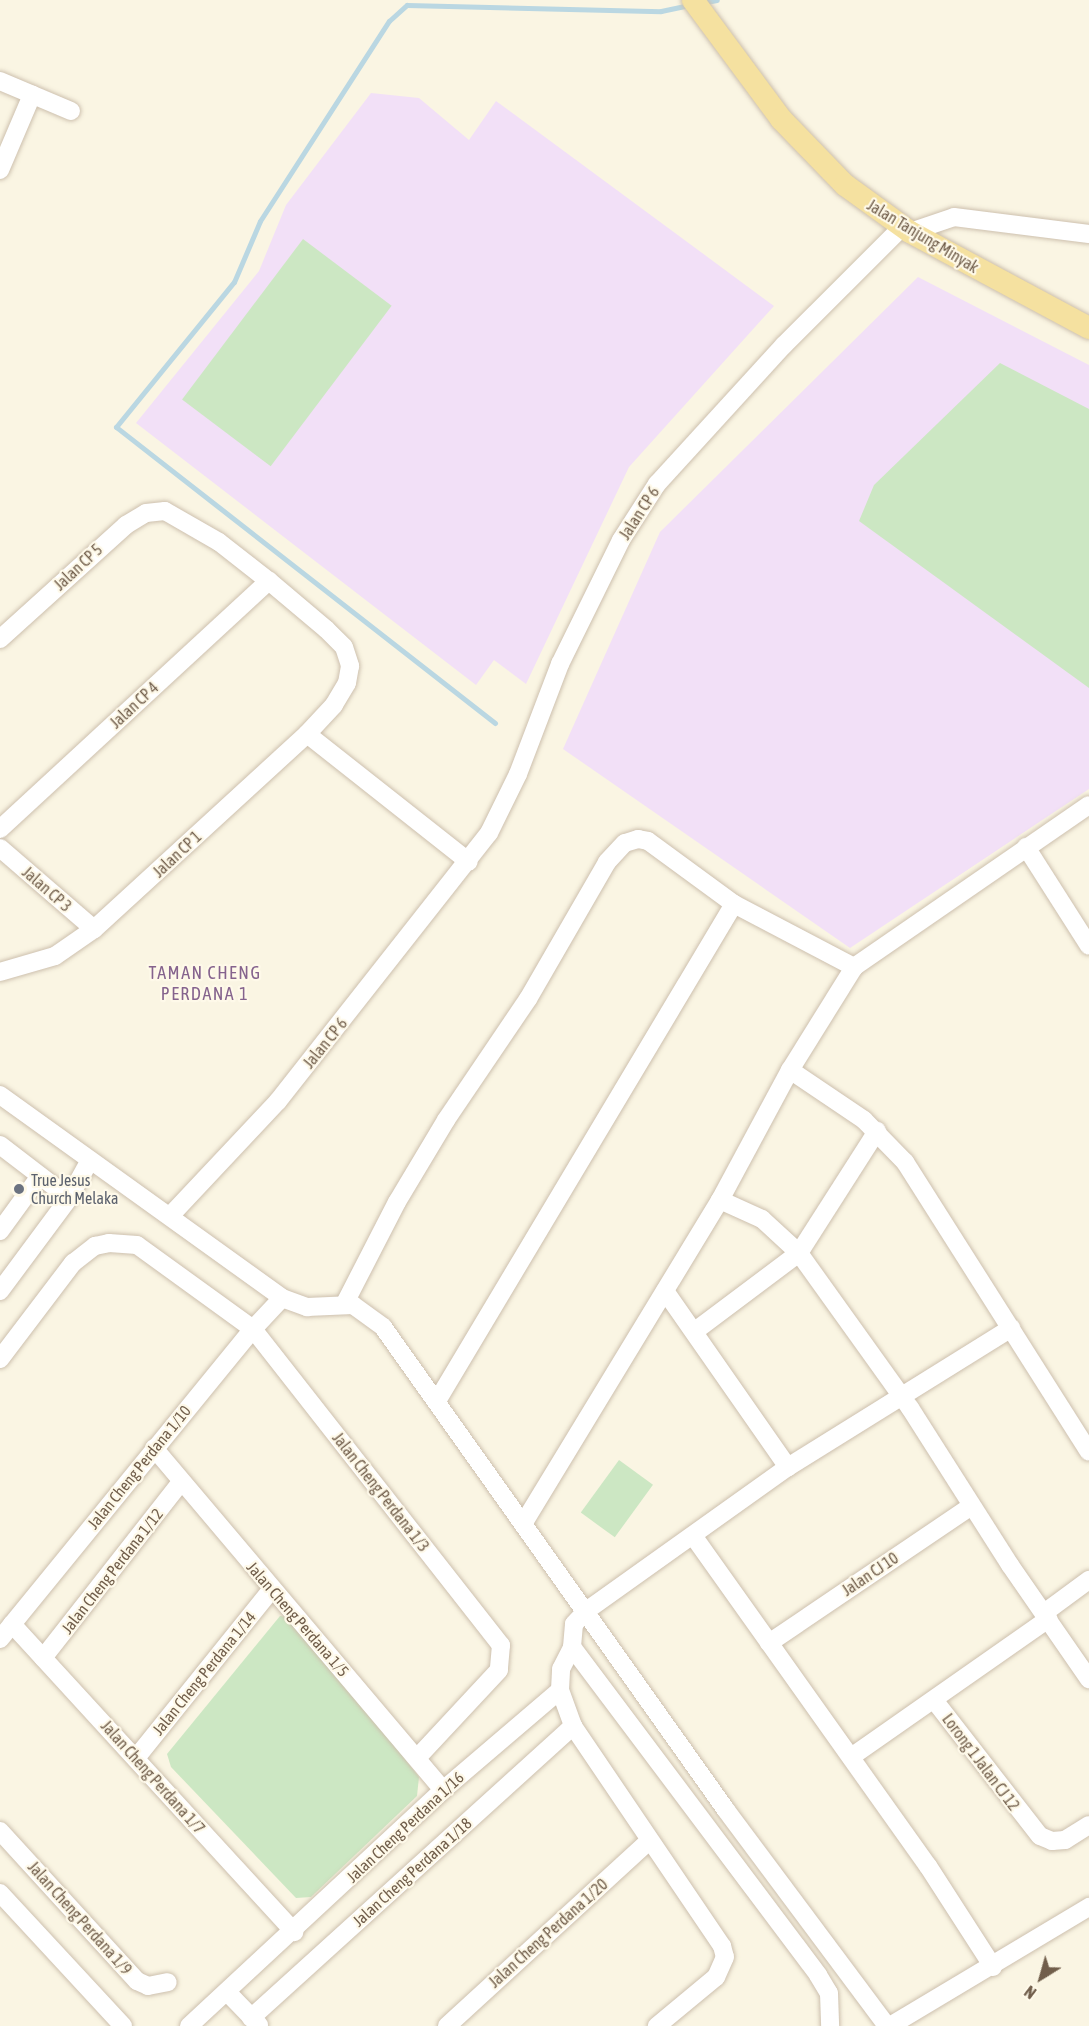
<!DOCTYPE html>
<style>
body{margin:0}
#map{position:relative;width:1089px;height:2026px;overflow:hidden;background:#faf5e3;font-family:"Asap Condensed",sans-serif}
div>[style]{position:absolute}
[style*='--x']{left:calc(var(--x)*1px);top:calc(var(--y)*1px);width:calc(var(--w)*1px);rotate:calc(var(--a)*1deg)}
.education>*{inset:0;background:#f2e0f7}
.green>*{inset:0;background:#cce7c3;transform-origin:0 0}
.stream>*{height:5px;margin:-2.5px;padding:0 2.5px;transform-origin:2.5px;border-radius:2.5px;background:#bad7e2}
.roads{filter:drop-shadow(0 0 2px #cdc0ae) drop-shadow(0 0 2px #cdc0ae)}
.minor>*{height:18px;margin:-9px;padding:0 9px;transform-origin:9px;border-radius:9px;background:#fff}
.major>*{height:22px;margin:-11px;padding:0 11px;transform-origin:11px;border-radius:11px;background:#f5e1a0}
.dots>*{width:16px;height:16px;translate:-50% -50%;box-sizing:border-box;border:3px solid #fef9e9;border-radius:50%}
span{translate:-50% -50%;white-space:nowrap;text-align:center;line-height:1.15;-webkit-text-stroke:4.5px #fef9e9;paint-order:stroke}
.street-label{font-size:16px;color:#715e4b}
.worship-label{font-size:16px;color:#5b616d}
.left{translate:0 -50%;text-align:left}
.neighbourhood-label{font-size:18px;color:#85638d;letter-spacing:1.5px}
.north{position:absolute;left:1011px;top:1948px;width:60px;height:60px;-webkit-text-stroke:4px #fef9e9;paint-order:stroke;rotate:217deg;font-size:16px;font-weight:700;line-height:24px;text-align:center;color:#715e4b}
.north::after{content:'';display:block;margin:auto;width:21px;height:27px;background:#715e4b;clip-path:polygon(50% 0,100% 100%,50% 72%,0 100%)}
</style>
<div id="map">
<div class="education">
<div style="clip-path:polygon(371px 93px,419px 98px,469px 140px,496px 101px,774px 306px,629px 467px,526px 684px,494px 660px,476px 685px,136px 423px,259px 271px,286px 205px)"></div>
<div style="clip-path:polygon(918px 277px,1089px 365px,1089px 789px,850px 948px,563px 749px,660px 532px)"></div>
</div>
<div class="green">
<div style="left:303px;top:239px;width:111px;height:201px;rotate:37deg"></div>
<div style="clip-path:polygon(1000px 363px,1089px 409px,1089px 688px,859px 521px,874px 485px)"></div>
<div style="left:619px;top:1460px;width:42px;height:65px;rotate:36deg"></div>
<div style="clip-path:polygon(280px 1616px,295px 1618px,419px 1777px,417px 1796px,311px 1897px,296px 1898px,171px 1767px,167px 1754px)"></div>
</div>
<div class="stream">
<div style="--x:701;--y:3;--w:16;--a:-11"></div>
<div style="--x:495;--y:723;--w:481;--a:-142"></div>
<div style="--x:116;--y:427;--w:187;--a:-50.9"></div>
<div style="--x:234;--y:282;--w:66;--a:-66.9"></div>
<div style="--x:260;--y:221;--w:238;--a:-57.2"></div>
<div style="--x:389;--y:21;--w:24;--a:-42"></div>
<div style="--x:407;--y:5;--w:254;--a:1.4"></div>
<div style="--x:661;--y:11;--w:29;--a:-12"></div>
</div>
<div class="roads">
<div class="minor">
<div style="--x:0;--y:81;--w:77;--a:22.9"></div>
<div style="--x:0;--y:170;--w:82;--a:-66.9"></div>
<div style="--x:910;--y:232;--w:46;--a:-18.8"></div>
<div style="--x:954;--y:217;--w:136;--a:7.2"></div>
<div style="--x:0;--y:639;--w:170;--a:-42.1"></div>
<div style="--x:126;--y:525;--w:23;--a:-31"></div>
<div style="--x:146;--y:513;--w:19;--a:-6"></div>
<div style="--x:165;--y:511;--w:62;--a:29.9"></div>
<div style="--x:219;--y:542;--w:63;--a:38"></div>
<div style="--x:269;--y:581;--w:75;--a:40.1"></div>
<div style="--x:326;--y:629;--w:25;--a:45"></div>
<div style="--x:344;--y:647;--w:20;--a:72"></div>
<div style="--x:350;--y:666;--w:17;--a:100"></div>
<div style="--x:347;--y:683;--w:26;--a:121"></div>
<div style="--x:334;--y:705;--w:40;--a:133"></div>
<div style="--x:307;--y:734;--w:289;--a:137.5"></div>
<div style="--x:94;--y:929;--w:47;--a:145.3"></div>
<div style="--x:55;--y:956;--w:57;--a:163.8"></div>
<div style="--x:307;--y:734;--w:206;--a:38.3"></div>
<div style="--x:0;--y:829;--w:366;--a:-42.7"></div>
<div style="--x:1026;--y:847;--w:117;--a:57.5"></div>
<div style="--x:0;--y:848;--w:124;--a:40.8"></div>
<div style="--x:790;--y:1070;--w:89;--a:34"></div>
<div style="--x:864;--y:1120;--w:59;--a:45.7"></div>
<div style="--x:905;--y:1162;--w:343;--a:57.6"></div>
<div style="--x:0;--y:1095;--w:347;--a:35.7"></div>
<div style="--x:282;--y:1298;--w:27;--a:20"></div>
<div style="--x:307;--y:1307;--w:46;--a:-2.5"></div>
<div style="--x:353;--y:1305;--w:37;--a:36"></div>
<div style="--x:383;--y:1327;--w:592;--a:54.62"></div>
<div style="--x:726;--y:1810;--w:269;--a:53.3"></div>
<div style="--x:0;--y:1145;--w:87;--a:37.5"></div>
<div style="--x:720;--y:1200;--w:46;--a:24.3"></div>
<div style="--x:762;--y:1219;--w:50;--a:42.6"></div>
<div style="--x:799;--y:1253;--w:191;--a:54.4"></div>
<div style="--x:910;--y:1408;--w:186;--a:57.5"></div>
<div style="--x:1010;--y:1565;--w:139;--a:55.3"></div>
<div style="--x:170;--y:1216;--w:158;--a:-46.8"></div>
<div style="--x:278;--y:1101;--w:341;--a:-51.8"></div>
<div style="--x:489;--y:833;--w:66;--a:-63.8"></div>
<div style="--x:518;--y:774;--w:118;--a:-69.1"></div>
<div style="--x:560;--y:664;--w:138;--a:-63.8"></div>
<div style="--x:621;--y:540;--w:67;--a:-57.3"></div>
<div style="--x:657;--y:484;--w:188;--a:-47.6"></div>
<div style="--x:784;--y:345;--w:167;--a:-45"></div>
<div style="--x:0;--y:1231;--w:68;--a:-54"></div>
<div style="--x:0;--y:1291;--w:116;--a:-53.4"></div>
<div style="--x:69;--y:1198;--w:43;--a:-61.1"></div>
<div style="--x:665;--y:1291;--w:215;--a:55.1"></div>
<div style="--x:344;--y:1305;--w:116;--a:-62.8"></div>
<div style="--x:397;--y:1202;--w:96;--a:-59.1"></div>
<div style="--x:446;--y:1120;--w:146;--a:-55.9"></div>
<div style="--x:528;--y:999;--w:158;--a:-60"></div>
<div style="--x:607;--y:862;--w:26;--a:-47"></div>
<div style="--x:625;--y:843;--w:14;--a:-17"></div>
<div style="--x:638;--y:839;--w:10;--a:11"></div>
<div style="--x:648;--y:841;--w:107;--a:36.2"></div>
<div style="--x:734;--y:904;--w:136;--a:27.7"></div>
<div style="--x:695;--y:1331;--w:130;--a:-36.9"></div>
<div style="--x:799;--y:1253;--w:145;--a:-57.4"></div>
<div style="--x:0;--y:1359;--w:121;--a:-52.8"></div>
<div style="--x:73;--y:1263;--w:28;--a:-38"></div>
<div style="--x:95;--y:1246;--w:14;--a:-12"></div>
<div style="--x:109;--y:1243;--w:28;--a:4"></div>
<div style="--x:137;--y:1245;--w:143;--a:35.9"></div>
<div style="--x:253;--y:1329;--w:402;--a:51.9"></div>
<div style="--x:501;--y:1645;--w:25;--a:95"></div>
<div style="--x:499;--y:1670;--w:119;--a:133"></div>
<div style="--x:437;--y:1401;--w:579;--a:-59.14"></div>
<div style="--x:154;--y:1448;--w:448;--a:49.8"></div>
<div style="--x:523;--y:1524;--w:379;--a:-58.7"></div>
<div style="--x:720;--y:1200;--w:148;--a:-61.7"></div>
<div style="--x:790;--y:1070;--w:121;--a:-58.1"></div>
<div style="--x:854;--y:967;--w:285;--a:-34.6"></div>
<div style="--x:694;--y:1537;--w:404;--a:54.6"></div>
<div style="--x:928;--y:1866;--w:120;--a:57.2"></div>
<div style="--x:1044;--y:1613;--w:56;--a:-36.3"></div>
<div style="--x:12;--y:1624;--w:418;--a:47.5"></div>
<div style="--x:0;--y:1639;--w:400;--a:-50.8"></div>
<div style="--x:253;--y:1329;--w:42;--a:-46.9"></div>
<div style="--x:769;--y:1643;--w:244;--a:-34.1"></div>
<div style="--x:572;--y:1647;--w:410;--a:53.1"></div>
<div style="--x:818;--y:1975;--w:21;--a:59"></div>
<div style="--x:829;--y:1993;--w:33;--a:88"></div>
<div style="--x:43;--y:1658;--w:222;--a:-51.9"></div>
<div style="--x:560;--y:1690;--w:38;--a:70"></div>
<div style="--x:573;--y:1726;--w:266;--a:55.9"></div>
<div style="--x:722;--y:1946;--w:11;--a:75"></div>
<div style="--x:725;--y:1957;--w:22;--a:114"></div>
<div style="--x:716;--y:1977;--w:77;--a:140.3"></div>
<div style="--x:934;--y:1700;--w:172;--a:52.1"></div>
<div style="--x:1040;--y:1836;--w:13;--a:23"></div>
<div style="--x:1052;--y:1841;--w:13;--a:-4"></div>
<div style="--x:1065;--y:1840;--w:28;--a:-32"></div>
<div style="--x:851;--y:1757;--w:241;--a:-35"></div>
<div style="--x:136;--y:1758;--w:217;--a:-51.2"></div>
<div style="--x:0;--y:1831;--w:203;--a:47.6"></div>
<div style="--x:137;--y:1981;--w:12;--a:24"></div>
<div style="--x:148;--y:1986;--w:20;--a:-11"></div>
<div style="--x:0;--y:1893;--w:181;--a:47.2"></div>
<div style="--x:227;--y:1992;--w:46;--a:45.9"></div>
<div style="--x:251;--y:2018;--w:435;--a:-42.2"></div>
<div style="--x:189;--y:2026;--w:347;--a:-42.9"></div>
<div style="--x:443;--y:1790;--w:154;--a:-40.5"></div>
<div style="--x:560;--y:1690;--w:21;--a:-87"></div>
<div style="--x:561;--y:1669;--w:25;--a:-63"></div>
<div style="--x:572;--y:1647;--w:23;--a:-85"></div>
<div style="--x:574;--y:1624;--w:18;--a:-47"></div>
<div style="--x:586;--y:1611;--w:248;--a:-35.5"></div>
<div style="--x:788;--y:1467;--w:263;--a:-31.9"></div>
<div style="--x:447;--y:2026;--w:274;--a:-42.5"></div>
<div style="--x:890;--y:2026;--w:232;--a:-30.9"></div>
</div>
<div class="major">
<div style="--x:693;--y:0;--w:148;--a:53.5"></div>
<div style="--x:781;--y:119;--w:92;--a:45.9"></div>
<div style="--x:845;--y:185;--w:80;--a:35.9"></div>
<div style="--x:910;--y:232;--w:203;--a:28.2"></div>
</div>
</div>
<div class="dots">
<div style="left:19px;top:1189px;background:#6b7280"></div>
</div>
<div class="street-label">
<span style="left:923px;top:236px;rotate:31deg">Jalan Tanjung Minyak</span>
<span style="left:639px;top:513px;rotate:-57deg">Jalan CP 6</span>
<span style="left:78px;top:567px;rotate:-43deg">Jalan CP 5</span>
<span style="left:134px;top:705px;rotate:-43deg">Jalan CP 4</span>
<span style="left:177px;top:854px;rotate:-43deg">Jalan CP 1</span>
<span style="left:47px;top:889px;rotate:41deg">Jalan CP 3</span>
<span style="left:325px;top:1043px;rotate:-51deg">Jalan CP 6</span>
<span style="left:139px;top:1467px;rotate:-51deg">Jalan Cheng Perdana 1/10</span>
<span style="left:381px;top:1492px;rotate:52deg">Jalan Cheng Perdana 1/3</span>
<span style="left:112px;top:1571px;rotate:-52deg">Jalan Cheng Perdana 1/12</span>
<span style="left:870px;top:1574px;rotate:-34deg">Jalan CJ 10</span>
<span style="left:298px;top:1619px;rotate:49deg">Jalan Cheng Perdana 1/5</span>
<span style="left:204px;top:1673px;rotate:-51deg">Jalan Cheng Perdana 1/14</span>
<span style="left:981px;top:1762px;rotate:53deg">Lorong 1 Jalan CJ 12</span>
<span style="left:153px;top:1777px;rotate:48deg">Jalan Cheng Perdana 1/7</span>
<span style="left:405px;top:1827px;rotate:-43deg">Jalan Cheng Perdana 1/16</span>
<span style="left:412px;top:1872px;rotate:-42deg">Jalan Cheng Perdana 1/18</span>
<span style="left:80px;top:1918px;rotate:48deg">Jalan Cheng Perdana 1/9</span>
<span style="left:548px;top:1933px;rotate:-42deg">Jalan Cheng Perdana 1/20</span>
</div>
<div class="worship-label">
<span class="left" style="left:31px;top:1189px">True Jesus<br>Church Melaka</span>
</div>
<div class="neighbourhood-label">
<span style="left:205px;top:984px">TAMAN CHENG<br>PERDANA 1</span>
</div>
<div class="north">N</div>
</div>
